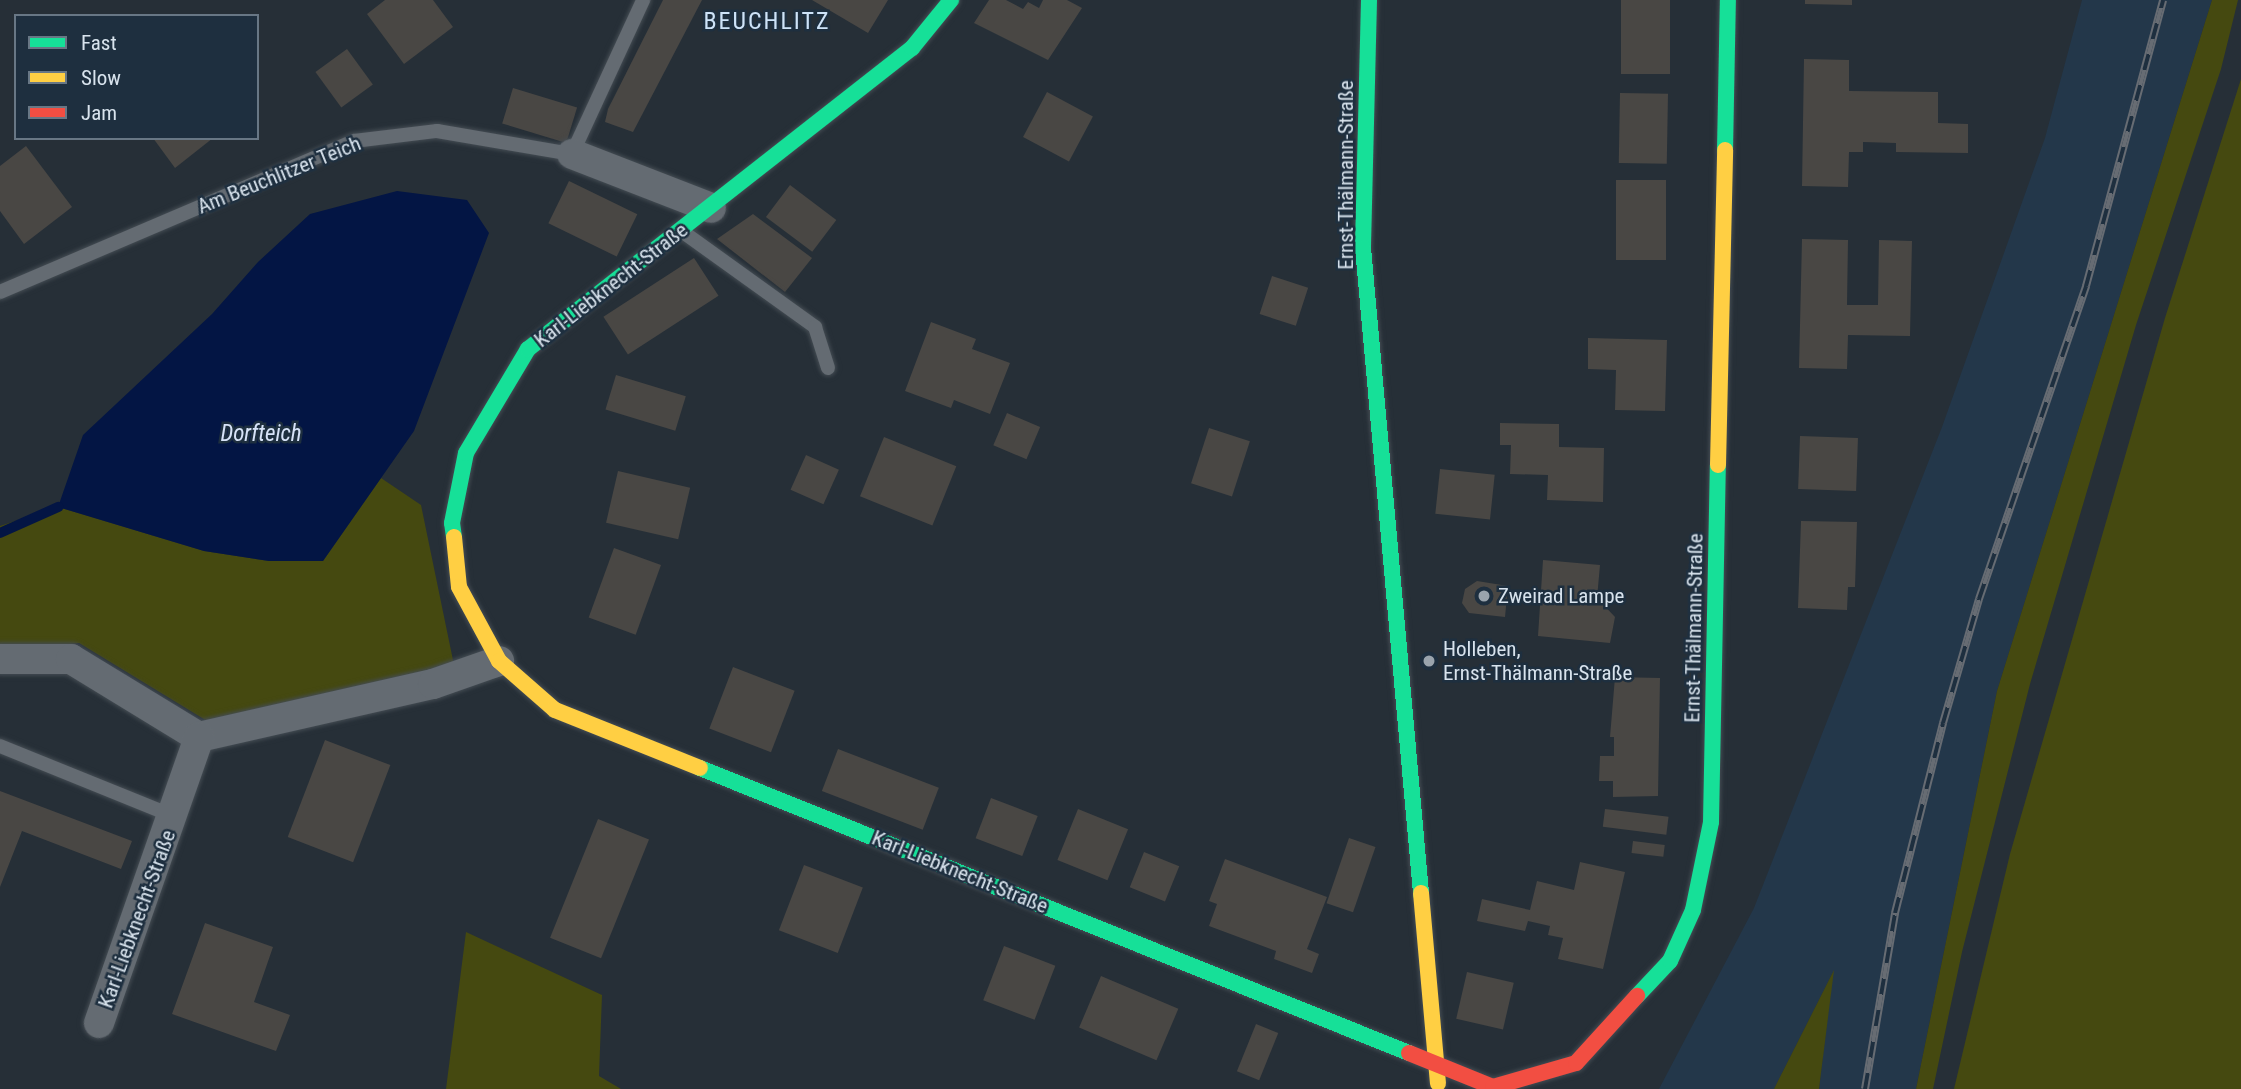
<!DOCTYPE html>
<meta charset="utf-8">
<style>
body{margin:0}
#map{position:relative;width:2241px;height:1089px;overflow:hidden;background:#262f37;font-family:"Roboto Condensed",sans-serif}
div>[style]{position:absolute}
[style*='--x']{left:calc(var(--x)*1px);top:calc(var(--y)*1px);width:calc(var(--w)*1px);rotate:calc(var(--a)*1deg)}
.built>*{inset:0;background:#23374a}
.green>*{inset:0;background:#454910}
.water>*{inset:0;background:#031544}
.stream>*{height:10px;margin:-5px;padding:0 5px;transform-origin:5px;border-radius:5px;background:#031544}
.building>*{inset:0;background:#494744;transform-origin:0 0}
.roads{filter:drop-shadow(0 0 2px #444c53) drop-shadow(0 0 2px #444c53)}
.lane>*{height:14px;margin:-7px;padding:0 7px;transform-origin:7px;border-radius:7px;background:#646b72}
.street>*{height:30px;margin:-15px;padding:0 15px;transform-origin:15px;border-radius:15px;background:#646b72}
.fast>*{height:16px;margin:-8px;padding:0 8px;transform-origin:8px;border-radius:8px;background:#16e098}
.slow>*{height:16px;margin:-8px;padding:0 8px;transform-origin:8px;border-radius:8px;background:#ffcf43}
.jam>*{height:16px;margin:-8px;padding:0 8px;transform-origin:8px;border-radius:8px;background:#f24e42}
.rail>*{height:8px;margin-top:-4px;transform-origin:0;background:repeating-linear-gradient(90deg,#1e2f3f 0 16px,#676c73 0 32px);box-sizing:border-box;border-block:2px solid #676c73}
.dots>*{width:19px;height:19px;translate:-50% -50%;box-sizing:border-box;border:4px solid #1e2f3f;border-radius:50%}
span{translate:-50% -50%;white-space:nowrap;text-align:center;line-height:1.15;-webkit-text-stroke:5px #1e2f3f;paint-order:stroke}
.street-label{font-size:21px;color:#d8e3ed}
.poi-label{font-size:21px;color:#d8e3ed}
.left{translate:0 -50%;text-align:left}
.water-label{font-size:23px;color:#d7e3f8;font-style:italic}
.quarter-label{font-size:24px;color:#cee3f8;letter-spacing:2px}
.legend{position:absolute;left:14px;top:14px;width:245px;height:126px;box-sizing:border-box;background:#1e2f3f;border:2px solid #687785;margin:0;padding:9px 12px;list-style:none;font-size:21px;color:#d8e3ed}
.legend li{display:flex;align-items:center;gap:14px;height:35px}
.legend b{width:35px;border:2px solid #687785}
</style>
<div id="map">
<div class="built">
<div style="clip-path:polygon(2082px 0,2212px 0,1997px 691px,1916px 1089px,1819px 1089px,1833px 972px,1774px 1089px,1659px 1089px,1754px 908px,1942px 427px,2045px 138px)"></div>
</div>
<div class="green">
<div style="clip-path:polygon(2212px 0,2238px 0,2221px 69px,2136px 325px,2030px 684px,1962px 952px,1933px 1089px,1916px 1089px,1997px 691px)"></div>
<div style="clip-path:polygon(2241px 79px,2241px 1089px,1954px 1089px,2010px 854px,2165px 318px)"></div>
<div style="clip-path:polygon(381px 478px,421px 505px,454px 665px,207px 721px,79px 643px,0 651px,0 526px,58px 507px,204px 551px,269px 561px,323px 561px)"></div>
<div style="clip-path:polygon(466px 932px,602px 995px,599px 1076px,621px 1089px,446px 1089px)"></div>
<div style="clip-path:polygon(1834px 970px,1819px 1089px,1774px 1089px)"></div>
</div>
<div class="water">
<div style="clip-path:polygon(397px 191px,467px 200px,489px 233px,414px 431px,323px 561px,269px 561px,204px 551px,58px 507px,83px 435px,212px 314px,258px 262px,310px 214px)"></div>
</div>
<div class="stream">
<div style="--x:0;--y:533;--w:64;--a:-24.1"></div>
</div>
<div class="building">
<div style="clip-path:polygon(385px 0,433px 0,453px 27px,404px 64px,367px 14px)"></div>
<div style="clip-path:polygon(663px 0,702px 0,633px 132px,605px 122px,608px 109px)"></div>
<div style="clip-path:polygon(812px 0,888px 0,868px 33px)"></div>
<div style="clip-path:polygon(989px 0,1006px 0,1023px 9px,1028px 2px,1039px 8px,1043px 0,1067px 0,1082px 8px,1048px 60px,974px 23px)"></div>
<div style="left:1621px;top:0;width:49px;height:74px"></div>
<div style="clip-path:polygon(1805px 0,1852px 0,1852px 5px,1805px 4px)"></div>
<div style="left:347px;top:49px;width:44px;height:39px;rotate:54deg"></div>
<div style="clip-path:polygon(1804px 59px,1849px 60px,1849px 91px,1938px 92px,1938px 123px,1968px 124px,1968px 153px,1896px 152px,1896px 143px,1863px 142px,1863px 152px,1849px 152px,1848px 187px,1802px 186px)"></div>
<div style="left:513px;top:88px;width:67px;height:37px;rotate:17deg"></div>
<div style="left:1047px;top:92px;width:52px;height:51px;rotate:28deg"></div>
<div style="left:1620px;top:93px;width:48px;height:70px;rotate:1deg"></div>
<div style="clip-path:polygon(153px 138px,213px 138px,175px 168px)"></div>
<div style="clip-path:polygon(26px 146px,72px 207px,24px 244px,0 211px,0 166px)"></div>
<div style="left:1616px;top:180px;width:50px;height:80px"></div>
<div style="left:569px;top:181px;width:76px;height:47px;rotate:26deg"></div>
<div style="left:790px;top:185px;width:58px;height:40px;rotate:37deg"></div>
<div style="clip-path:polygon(753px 214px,812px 258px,785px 292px,717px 239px)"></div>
<div style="clip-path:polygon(1802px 239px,1848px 240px,1847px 305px,1878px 305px,1879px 240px,1912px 241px,1910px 336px,1848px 335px,1847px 369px,1799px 368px)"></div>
<div style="left:694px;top:258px;width:45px;height:108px;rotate:57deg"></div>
<div style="left:1272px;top:276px;width:38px;height:40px;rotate:18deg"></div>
<div style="clip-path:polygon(931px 322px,976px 339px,972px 349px,1010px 363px,990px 414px,954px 400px,951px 408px,905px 391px)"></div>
<div style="clip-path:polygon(1588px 338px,1667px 340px,1665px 411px,1615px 410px,1616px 370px,1588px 369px)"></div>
<div style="left:616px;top:375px;width:73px;height:36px;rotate:17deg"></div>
<div style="left:1007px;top:413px;width:36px;height:35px;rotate:23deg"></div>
<div style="clip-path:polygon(1500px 423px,1559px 424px,1559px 447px,1604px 448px,1603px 502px,1547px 500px,1548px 475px,1510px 474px,1511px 445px,1500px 445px)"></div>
<div style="left:1209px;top:428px;width:43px;height:58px;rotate:18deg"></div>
<div style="left:1800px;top:436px;width:58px;height:53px;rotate:2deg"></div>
<div style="left:884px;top:437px;width:78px;height:64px;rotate:22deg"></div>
<div style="left:806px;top:455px;width:36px;height:38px;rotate:24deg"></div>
<div style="left:1440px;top:469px;width:55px;height:45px;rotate:6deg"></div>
<div style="left:618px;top:471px;width:74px;height:53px;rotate:13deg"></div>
<div style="clip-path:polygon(1801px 521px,1857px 522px,1855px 587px,1848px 587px,1847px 610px,1798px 608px)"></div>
<div style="left:614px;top:548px;width:50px;height:74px;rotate:20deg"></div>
<div style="clip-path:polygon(1543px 560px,1600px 565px,1597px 598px,1615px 617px,1610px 643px,1538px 636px)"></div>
<div style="clip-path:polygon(1477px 581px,1508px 586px,1505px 617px,1469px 613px,1462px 603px,1465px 589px)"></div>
<div style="left:733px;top:667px;width:66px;height:66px;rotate:21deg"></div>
<div style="clip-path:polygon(1615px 677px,1660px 678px,1658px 796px,1613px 797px,1613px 781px,1599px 781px,1600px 756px,1614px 756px,1614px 737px,1610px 737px)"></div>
<div style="left:325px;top:740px;width:70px;height:104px;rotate:21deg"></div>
<div style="left:838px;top:749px;width:108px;height:45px;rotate:21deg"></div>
<div style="clip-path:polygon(0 791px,132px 841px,121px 869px,22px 831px,0 887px)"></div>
<div style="left:991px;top:798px;width:50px;height:43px;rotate:21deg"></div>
<div style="left:1078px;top:809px;width:54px;height:55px;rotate:22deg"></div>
<div style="left:1605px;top:809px;width:64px;height:18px;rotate:7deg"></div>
<div style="left:598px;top:819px;width:55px;height:128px;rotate:22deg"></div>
<div style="left:1349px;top:838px;width:28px;height:69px;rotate:19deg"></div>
<div style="left:1633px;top:841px;width:32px;height:12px;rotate:7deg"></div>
<div style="left:1144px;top:852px;width:38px;height:38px;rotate:22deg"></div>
<div style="clip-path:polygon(1225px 859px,1327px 897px,1307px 949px,1319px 954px,1312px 973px,1274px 959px,1276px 951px,1209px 926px,1217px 904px,1209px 901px)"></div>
<div style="clip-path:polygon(1580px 862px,1625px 872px,1603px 969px,1558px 959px,1563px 938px,1548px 935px,1550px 926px,1528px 921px,1525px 931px,1477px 921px,1482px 899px,1530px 910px,1537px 881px,1574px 890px)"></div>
<div style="left:804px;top:865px;width:63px;height:70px;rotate:21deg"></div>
<div style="clip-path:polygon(205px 923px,273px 947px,254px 1002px,290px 1015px,276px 1051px,172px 1014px)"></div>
<div style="left:1004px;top:946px;width:55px;height:58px;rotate:21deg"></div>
<div style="left:1467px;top:972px;width:48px;height:48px;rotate:13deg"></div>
<div style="left:1101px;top:976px;width:84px;height:56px;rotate:23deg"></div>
<div style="left:1256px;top:1024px;width:24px;height:51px;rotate:22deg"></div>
</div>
<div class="roads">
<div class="lane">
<div style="--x:683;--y:232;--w:163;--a:35.7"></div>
<div style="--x:815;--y:327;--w:43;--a:72.4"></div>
<div style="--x:0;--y:292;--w:385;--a:-23.1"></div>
<div style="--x:354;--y:141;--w:84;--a:-6.9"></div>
<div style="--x:437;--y:131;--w:137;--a:9.7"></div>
<div style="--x:572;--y:154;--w:170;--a:-65.2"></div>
<div style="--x:0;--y:746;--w:187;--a:22"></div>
</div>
<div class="street">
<div style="--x:572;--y:154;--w:149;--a:21.2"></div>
<div style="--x:0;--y:659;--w:71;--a:0"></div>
<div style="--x:71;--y:659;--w:150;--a:31.4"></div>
<div style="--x:199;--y:737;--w:240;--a:-12.8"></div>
<div style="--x:433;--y:684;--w:70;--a:-19.2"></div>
<div style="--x:99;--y:1023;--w:303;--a:-70.7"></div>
</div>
<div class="fast">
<div style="--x:1369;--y:0;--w:248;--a:91.4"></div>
<div style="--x:1363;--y:248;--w:648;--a:84.86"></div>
<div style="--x:1725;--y:150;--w:150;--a:-88.9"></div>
<div style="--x:454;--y:537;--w:14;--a:-98"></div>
<div style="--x:452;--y:523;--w:71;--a:-78.7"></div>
<div style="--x:466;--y:453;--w:121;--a:-59.2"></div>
<div style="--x:528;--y:349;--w:488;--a:-38.1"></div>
<div style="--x:912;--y:48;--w:62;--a:-50.9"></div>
<div style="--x:700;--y:768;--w:764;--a:21.9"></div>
<div style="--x:1637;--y:996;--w:48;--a:-46.7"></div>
<div style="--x:1670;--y:961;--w:56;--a:-65.7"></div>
<div style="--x:1693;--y:910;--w:90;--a:-78.4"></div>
<div style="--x:1711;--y:822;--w:357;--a:-88.9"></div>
</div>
<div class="slow">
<div style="--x:1718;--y:465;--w:315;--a:-88.7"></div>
<div style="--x:454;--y:537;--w:50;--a:84.3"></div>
<div style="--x:459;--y:587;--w:84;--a:61.6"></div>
<div style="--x:499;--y:661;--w:74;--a:41.2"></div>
<div style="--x:555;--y:710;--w:156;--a:21.8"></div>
<div style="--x:1421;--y:893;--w:191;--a:84.9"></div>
</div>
<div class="jam">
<div style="--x:1409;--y:1053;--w:91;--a:22"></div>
<div style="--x:1493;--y:1087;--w:86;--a:-16.1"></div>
<div style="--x:1576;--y:1063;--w:91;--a:-47.7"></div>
</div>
</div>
<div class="rail">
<div style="--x:1865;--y:1089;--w:179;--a:-80.3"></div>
<div style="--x:1895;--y:913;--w:196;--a:-75.8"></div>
<div style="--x:1943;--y:723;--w:129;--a:-73.8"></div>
<div style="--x:1979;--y:599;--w:331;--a:-71.1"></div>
<div style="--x:2086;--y:286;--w:296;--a:-74.9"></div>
</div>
<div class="dots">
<div style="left:1484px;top:596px;background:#9aa4ad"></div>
<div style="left:1429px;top:661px;background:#9aa4ad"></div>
</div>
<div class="street-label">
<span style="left:279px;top:175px;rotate:-22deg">Am Beuchlitzer Teich</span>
<span style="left:1346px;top:175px;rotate:-90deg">Ernst-Thälmann-Straße</span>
<span style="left:611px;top:285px;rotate:-38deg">Karl-Liebknecht-Straße</span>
<span style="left:1694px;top:628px;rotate:-89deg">Ernst-Thälmann-Straße</span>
<span style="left:960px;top:872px;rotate:22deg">Karl-Liebknecht-Straße</span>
<span style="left:137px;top:919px;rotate:-70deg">Karl-Liebknecht-Straße</span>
</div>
<div class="poi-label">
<span class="left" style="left:1498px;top:596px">Zweirad Lampe</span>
<span class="left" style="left:1443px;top:661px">Holleben,<br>Ernst-Thälmann-Straße</span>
</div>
<div class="water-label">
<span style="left:261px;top:434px">Dorfteich</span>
</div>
<div class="quarter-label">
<span style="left:767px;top:22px">BEUCHLITZ</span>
</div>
<ul class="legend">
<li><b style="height:9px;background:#16e098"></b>Fast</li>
<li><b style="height:9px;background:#ffcf43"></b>Slow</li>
<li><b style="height:9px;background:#f24e42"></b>Jam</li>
</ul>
</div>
